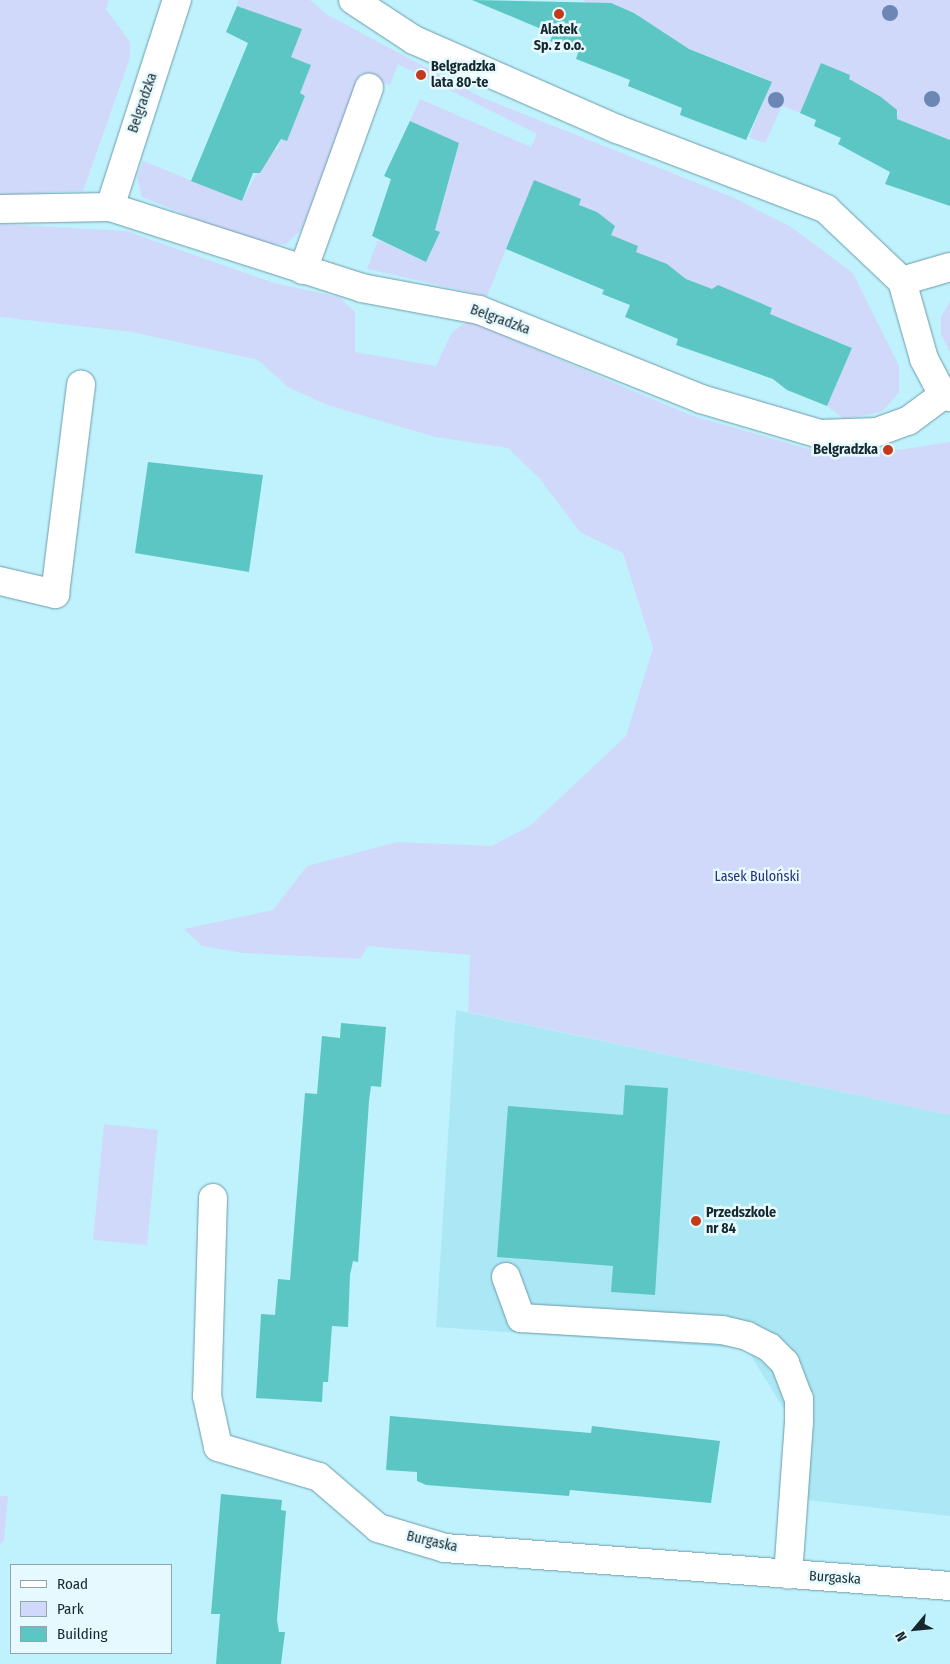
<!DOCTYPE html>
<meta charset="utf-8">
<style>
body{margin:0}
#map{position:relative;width:950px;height:1664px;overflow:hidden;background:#c0f2fe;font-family:"Fira Sans Condensed",sans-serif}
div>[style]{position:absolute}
.built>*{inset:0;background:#abe7f5}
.green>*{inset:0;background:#d0d9f9}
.building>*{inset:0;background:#5cc6c4}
.roads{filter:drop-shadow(0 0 1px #6c9ca7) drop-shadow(0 0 1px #6c9ca7)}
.minor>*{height:28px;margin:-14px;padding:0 14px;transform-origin:14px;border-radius:14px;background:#fff}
.trees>*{width:16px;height:16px;margin:-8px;border-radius:50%;background:#6c87b5}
.dots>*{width:14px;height:14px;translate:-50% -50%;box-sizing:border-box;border:2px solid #e6f9fe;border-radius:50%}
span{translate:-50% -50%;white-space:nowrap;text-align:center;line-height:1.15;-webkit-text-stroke:5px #e6f9fe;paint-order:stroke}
.poi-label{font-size:14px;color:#15282d;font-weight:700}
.left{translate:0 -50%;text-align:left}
.right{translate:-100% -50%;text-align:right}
.street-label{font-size:14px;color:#15282d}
.park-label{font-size:14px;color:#282f7a}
.legend{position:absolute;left:10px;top:1564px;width:162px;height:90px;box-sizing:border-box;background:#e6f9fe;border:1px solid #92a5aa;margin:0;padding:6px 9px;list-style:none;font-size:15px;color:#15282d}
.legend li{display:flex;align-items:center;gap:10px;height:25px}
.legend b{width:25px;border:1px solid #92a5aa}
.north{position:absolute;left:890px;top:1604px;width:50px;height:50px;-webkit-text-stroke:4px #e6f9fe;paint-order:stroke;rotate:242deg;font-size:14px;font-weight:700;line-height:20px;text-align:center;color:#15282d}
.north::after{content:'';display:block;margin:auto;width:18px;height:22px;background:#15282d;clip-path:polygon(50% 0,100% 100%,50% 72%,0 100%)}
</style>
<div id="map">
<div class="built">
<i style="clip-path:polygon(456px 1010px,950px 1115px,950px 1516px,780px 1497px,787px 1414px,747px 1349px,436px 1327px)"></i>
</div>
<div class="green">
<i style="clip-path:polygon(0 0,109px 0,106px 9px,130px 42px,130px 58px,83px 191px,0 195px)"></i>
<i style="clip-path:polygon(238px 0,310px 0,328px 15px,481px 97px,732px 197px,791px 227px,853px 273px,899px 366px,899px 392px,882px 412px,844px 419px,827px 406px,852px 348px,839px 342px,837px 347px,823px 341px,825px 336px,783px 320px,768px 318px,772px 307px,711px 290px,634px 256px,638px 246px,609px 239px,614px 227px,579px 205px,581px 199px,533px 183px,487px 296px,367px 269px,378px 240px,426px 262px,432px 249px,428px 246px,439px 232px,434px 229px,438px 218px,434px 216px,440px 203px,446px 202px,440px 200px,447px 173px,452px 173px,447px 170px,459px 143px,410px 121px,420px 99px,531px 147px,537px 134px,398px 64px,390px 85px,361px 73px,302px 229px,286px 244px,258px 244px,142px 197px,137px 177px,143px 161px,242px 201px,270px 148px,277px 150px,281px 139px,287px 141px,305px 96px,300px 93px,304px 82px,300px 80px,306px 66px,311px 65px,289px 56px,299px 28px,237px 6px)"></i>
<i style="clip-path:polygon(583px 0,950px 0,950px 141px,911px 124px,909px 128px,895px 122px,899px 112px,845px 88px,849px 77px,821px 63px,800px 113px,782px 106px,765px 143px,749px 137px,769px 88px,760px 84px,762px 77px,677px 44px,661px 43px,665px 32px,637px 26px,639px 15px,628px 10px,626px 14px,612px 8px,612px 3px,596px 8px)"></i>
<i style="clip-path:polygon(0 224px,126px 231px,274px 283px,339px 297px,355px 312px,355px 352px,436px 366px,452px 332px,469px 321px,690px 415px,822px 453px,905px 449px,950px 442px,950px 1115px,468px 1012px,470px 955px,368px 946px,360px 959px,243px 953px,202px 946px,184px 929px,273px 910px,307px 866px,397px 842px,492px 846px,530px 826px,626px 736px,653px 648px,623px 553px,580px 532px,539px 478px,508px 448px,435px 437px,327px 405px,288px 387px,258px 360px,132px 332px,0 317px)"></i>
<i style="clip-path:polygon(950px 301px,950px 352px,941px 335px,941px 317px)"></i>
<i style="clip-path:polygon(104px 1124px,158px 1130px,147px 1245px,93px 1240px)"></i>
<i style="clip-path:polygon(0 1496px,8px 1496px,4px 1541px,0 1544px)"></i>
</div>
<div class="building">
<i style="clip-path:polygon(472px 0,611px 3px,634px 13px,689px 49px,772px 82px,746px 140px,680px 115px,682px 108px,628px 86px,630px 80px,576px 59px,578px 53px,550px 41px,553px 34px)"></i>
<i style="clip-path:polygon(237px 6px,302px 29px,291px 57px,311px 65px,300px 93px,305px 96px,287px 141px,281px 139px,260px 173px,253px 173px,242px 201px,191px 181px,248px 43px,226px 32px)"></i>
<i style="clip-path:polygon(821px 63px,850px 75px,849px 79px,881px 97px,897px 110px,897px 119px,950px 140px,950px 206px,885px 184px,890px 172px,838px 144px,841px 138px,814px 126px,816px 120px,800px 113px)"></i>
<i style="clip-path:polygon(410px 121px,459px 143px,435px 230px,440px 232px,426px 262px,372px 236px,391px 179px,384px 176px)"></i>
<i style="clip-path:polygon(534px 180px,581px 199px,579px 205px,597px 212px,615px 226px,611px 235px,638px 246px,636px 252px,667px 264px,686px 279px,712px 289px,718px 285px,772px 308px,770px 314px,852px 348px,827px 406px,787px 390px,773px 379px,676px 345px,678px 339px,625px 317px,630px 305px,602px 294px,604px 290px,506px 249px)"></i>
<i style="clip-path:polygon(148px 462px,263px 475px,249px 572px,135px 553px)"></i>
<i style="clip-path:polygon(341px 1023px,386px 1027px,381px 1087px,371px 1086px,369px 1101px,358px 1262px,353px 1261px,350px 1275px,348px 1327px,332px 1326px,328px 1382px,323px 1382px,322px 1402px,256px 1398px,261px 1314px,275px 1315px,278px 1279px,290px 1280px,305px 1093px,317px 1094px,322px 1036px,340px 1038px)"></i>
<i style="clip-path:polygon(625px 1085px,668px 1088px,655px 1295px,611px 1292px,613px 1266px,497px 1257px,508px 1106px,623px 1115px)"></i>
<i style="clip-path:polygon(390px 1416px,591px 1433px,592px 1426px,720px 1441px,711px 1503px,570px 1490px,569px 1496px,426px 1485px,417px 1481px,417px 1472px,386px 1470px)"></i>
<i style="clip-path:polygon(221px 1494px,282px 1500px,281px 1510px,286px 1511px,277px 1620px,279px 1632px,285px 1632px,281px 1664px,216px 1664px,220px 1614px,211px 1614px)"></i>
</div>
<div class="roads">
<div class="minor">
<i style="left:353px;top:0;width:73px;rotate:33.3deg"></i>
<i style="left:414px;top:40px;width:222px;rotate:23.7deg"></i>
<i style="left:617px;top:129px;width:224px;rotate:20.9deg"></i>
<i style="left:826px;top:209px;width:105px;rotate:43.5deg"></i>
<i style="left:902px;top:281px;width:81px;rotate:74.2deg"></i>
<i style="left:924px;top:359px;width:41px;rotate:62.2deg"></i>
<i style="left:943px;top:395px;width:7px;rotate:16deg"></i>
<i style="left:110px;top:207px;width:218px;rotate:-72.1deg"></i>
<i style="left:0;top:209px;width:110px;rotate:-1deg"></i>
<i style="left:110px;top:207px;width:265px;rotate:17.8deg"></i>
<i style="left:362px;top:288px;width:119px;rotate:10.6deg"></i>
<i style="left:479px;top:310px;width:239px;rotate:21.8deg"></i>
<i style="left:701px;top:399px;width:124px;rotate:16.4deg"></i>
<i style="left:820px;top:434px;width:57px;rotate:-2deg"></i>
<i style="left:877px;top:432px;width:33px;rotate:-20deg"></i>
<i style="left:908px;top:421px;width:44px;rotate:-36.6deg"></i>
<i style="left:303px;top:270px;width:194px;rotate:-70.1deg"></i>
<i style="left:902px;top:281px;width:50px;rotate:-16.3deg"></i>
<i style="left:0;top:581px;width:57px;rotate:13.3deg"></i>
<i style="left:55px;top:594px;width:211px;rotate:-82.9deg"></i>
<i style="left:213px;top:1198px;width:198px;rotate:91.7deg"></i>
<i style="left:207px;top:1396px;width:52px;rotate:77.8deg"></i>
<i style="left:218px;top:1447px;width:105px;rotate:16.5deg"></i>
<i style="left:319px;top:1477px;width:78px;rotate:40.8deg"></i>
<i style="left:378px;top:1528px;width:70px;rotate:16.6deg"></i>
<i style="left:445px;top:1548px;width:506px;rotate:4.3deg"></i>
<i style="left:506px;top:1277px;width:44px;rotate:69.9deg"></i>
<i style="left:521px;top:1318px;width:201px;rotate:3.4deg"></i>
<i style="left:722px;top:1330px;width:26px;rotate:13deg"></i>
<i style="left:747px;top:1336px;width:25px;rotate:27deg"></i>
<i style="left:769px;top:1347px;width:23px;rotate:45deg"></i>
<i style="left:785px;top:1363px;width:39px;rotate:69deg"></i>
<i style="left:799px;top:1399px;width:23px;rotate:90deg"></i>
<i style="left:799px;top:1422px;width:153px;rotate:94.1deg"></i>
</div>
</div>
<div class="trees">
<i style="left:890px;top:13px"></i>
<i style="left:932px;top:99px"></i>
<i style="left:776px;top:100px"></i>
</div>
<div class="dots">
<i style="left:559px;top:14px;background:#c3391a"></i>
<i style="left:421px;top:75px;background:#c3391a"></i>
<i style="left:888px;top:450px;background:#c3391a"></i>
<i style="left:696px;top:1221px;background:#c3391a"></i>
</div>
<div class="poi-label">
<span style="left:559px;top:38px">Alatek<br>Sp. z o.o.</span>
<span class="left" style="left:431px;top:75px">Belgradzka<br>lata 80-te</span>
<span class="right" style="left:878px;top:450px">Belgradzka</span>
<span class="left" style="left:706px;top:1221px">Przedszkole<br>nr 84</span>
</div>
<div class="street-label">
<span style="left:143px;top:103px;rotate:-71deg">Belgradzka</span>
<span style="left:500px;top:320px;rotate:20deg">Belgradzka</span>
<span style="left:432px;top:1542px;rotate:13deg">Burgaska</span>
<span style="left:835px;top:1578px;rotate:4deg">Burgaska</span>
</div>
<div class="park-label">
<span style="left:757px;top:877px">Lasek Buloński</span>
</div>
<ul class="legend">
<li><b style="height:6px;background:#fff"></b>Road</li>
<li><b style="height:14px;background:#d0d9f9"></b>Park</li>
<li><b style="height:14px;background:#5cc6c4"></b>Building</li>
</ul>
<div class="north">N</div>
</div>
